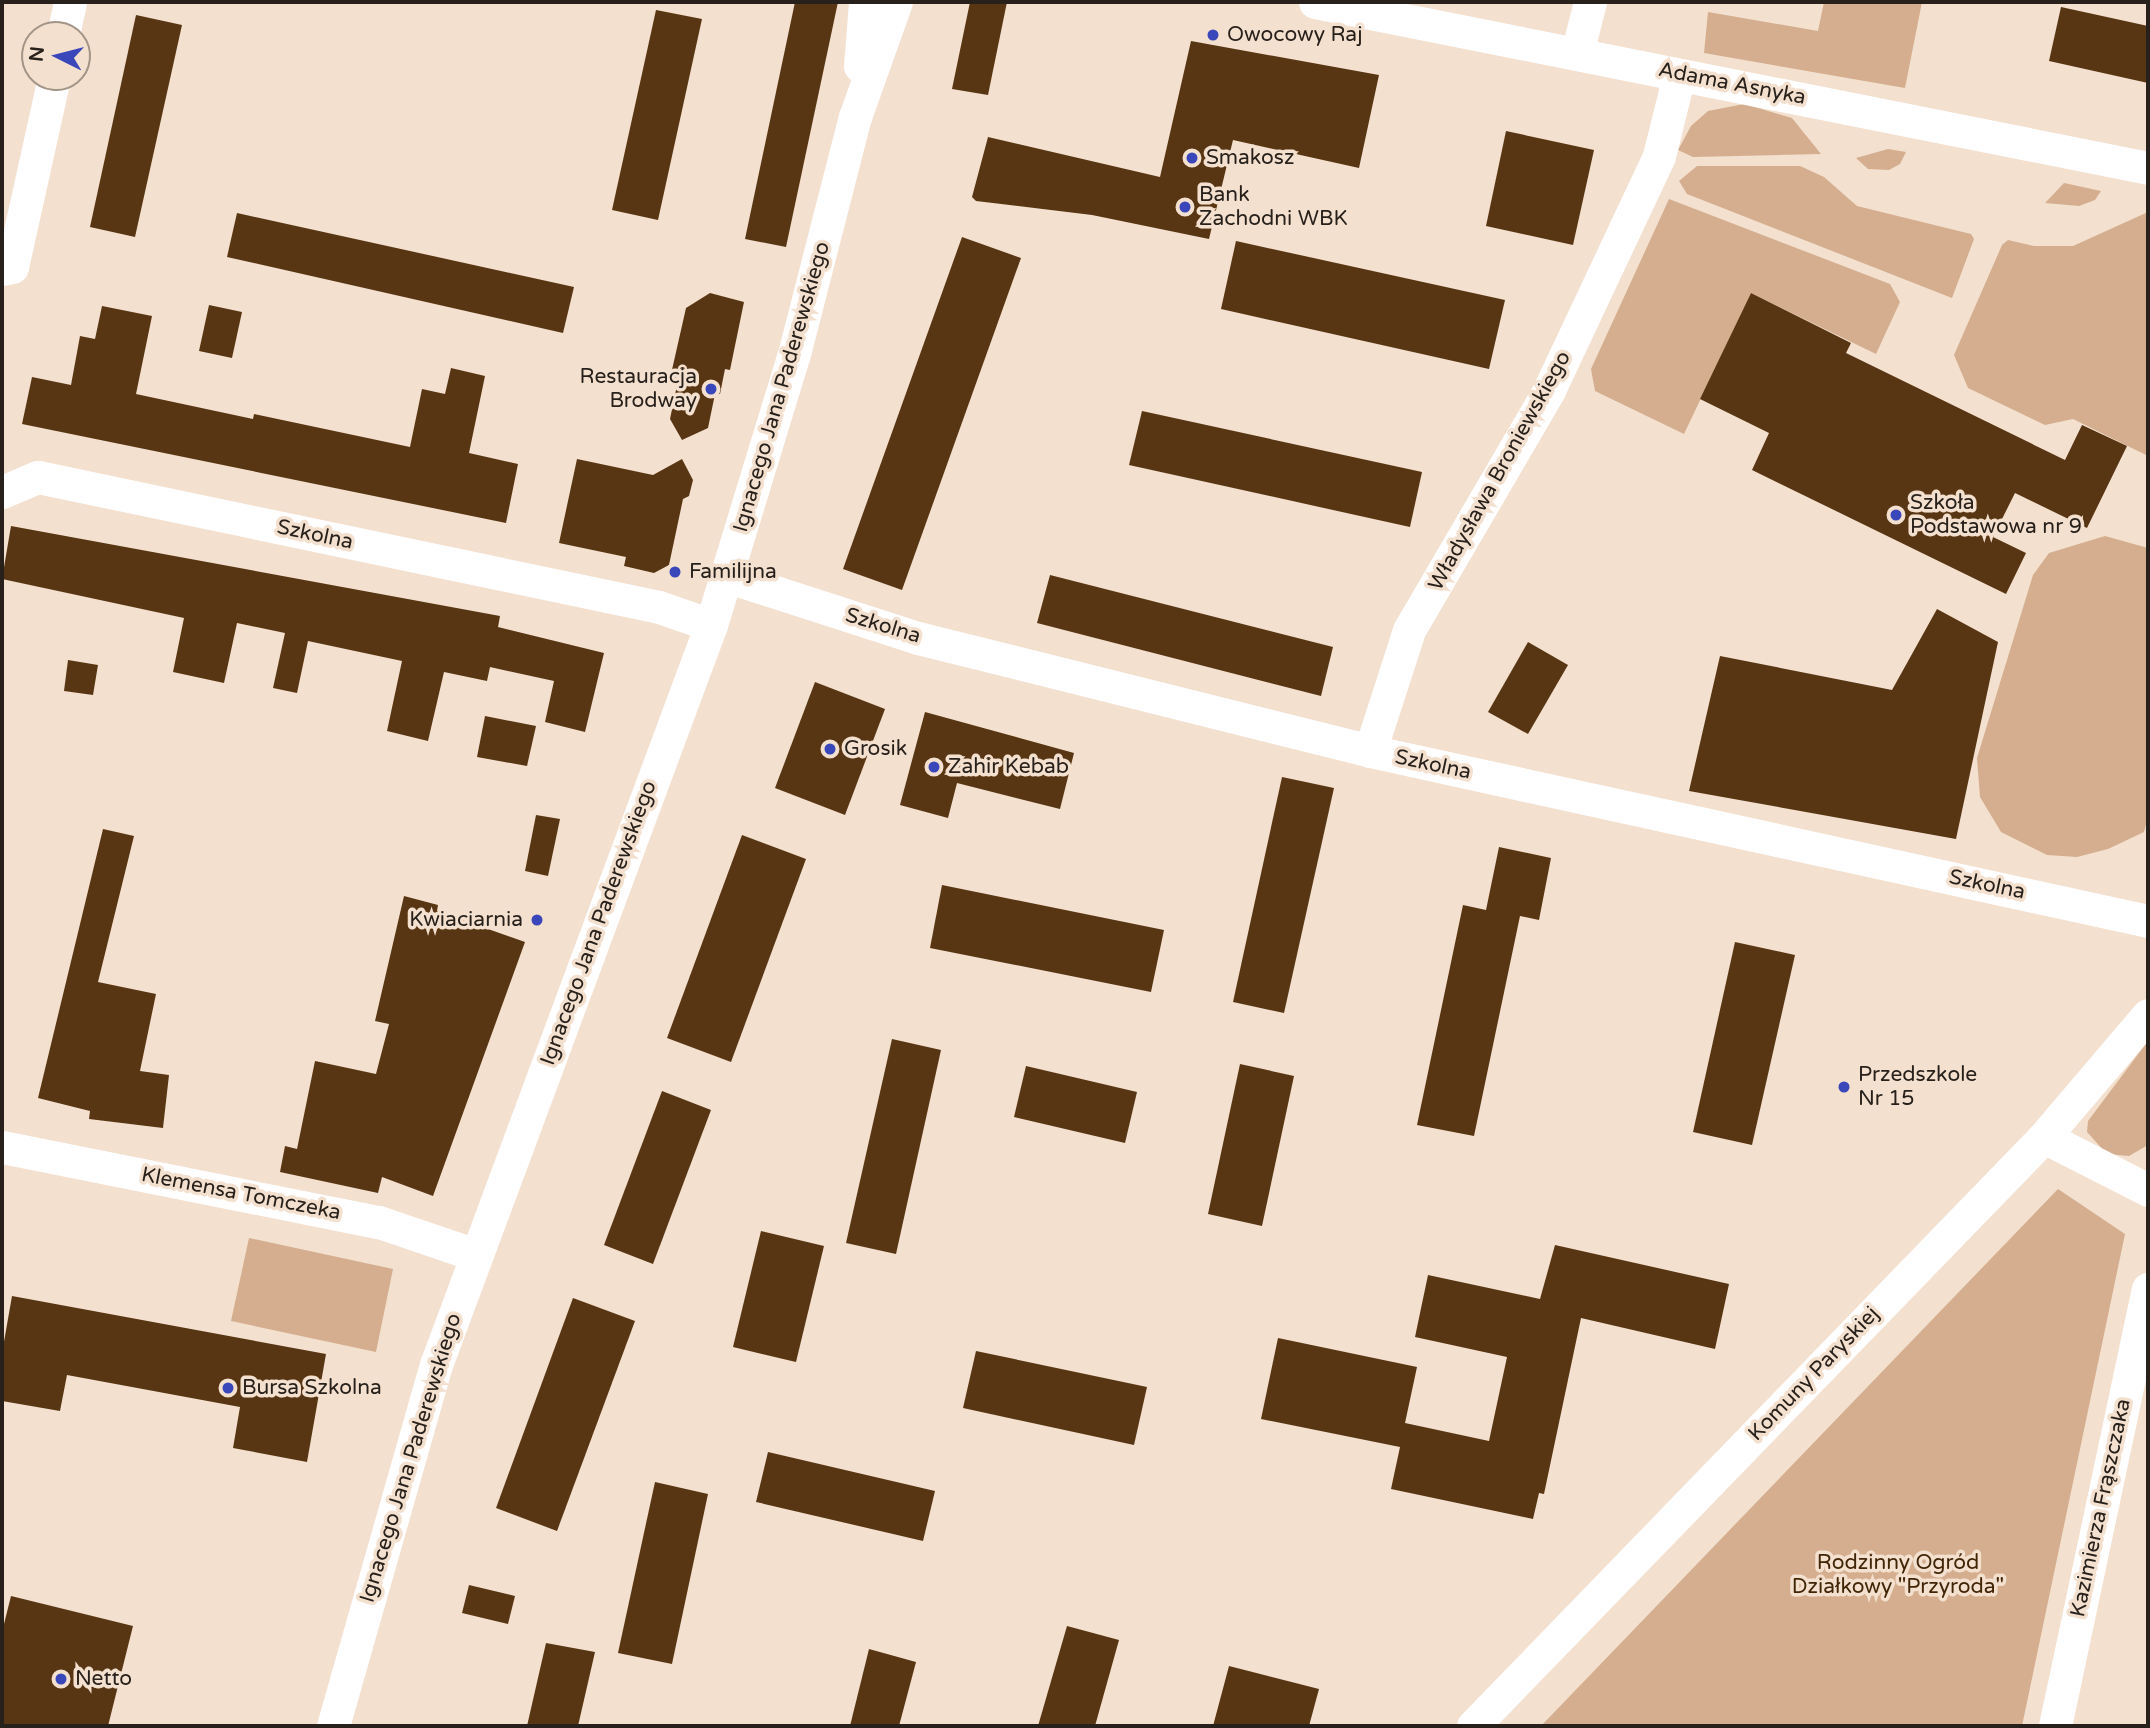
<!DOCTYPE html>
<meta charset="utf-8">
<style>
body{margin:0}
#map{position:relative;width:2150px;height:1728px;overflow:hidden;background:#f3e0cf;font-family:"Varela Round",sans-serif}
div>[style]{position:absolute}
.green>*{inset:0;background:#d4ae8e}
.building>*{inset:0;background:#593613}
.minor>*{height:33px;margin:-16.5px;padding:0 16.5px;transform-origin:16.5px;border-radius:16.5px;background:#fff}
.dots>*{width:19px;height:19px;translate:-50% -50%;box-sizing:border-box;border:4px solid #f3e0cf;border-radius:50%}
span{translate:-50% -50%;white-space:nowrap;text-align:center;line-height:1.15;-webkit-text-stroke:7px #f3e0cf;paint-order:stroke}
.poi-label{font-size:21px;color:#28211b}
.left{translate:0 -50%;text-align:left}
.right{translate:-100% -50%;text-align:right}
.street-label{font-size:21px;color:#28211b}
.park-label{font-size:21px;color:#412507}
.frame{position:absolute;inset:0;border:4px solid #28211b;pointer-events:none}
.north{position:absolute;left:21px;top:21px;width:70px;height:70px;box-sizing:border-box;background:#f3e0cf;border:2px solid #a29487;border-radius:50%;rotate:276deg;font-size:19px;font-weight:700;line-height:28px;text-align:center;color:#28211b}
.north::after{content:'';display:block;margin:auto;width:24px;height:32px;background:#3a47ba;clip-path:polygon(50% 0,100% 100%,50% 72%,0 100%)}
</style>
<div id="map">
<div class="green">
<i style="clip-path:polygon(1824px 2px,1922px 2px,1905px 88px,1704px 53px,1708px 12px,1818px 31px)"></i>
<i style="clip-path:polygon(1744px 104px,1792px 118px,1821px 154px,1693px 157px,1678px 150px,1691px 126px,1708px 111px)"></i>
<i style="clip-path:polygon(1888px 149px,1906px 152px,1900px 164px,1889px 170px,1868px 169px,1856px 158px)"></i>
<i style="clip-path:polygon(1697px 166px,1800px 166px,1824px 177px,1857px 206px,1971px 234px,1974px 239px,1952px 298px,1687px 194px,1679px 181px)"></i>
<i style="clip-path:polygon(2064px 183px,2101px 191px,2095px 200px,2079px 206px,2045px 203px)"></i>
<i style="clip-path:polygon(1669px 199px,1890px 284px,1900px 302px,1876px 354px,1751px 293px,1684px 434px,1595px 391px,1591px 369px)"></i>
<i style="clip-path:polygon(2148px 212px,2148px 456px,2073px 419px,2045px 425px,1968px 388px,1954px 355px,2002px 245px,2008px 240px,2034px 246px,2073px 246px)"></i>
<i style="clip-path:polygon(2105px 536px,2148px 548px,2148px 817px,2144px 832px,2108px 849px,2077px 857px,2047px 855px,2001px 832px,1980px 797px,1977px 758px,2033px 575px,2049px 553px)"></i>
<i style="clip-path:polygon(2148px 1041px,2148px 1145px,2129px 1156px,2107px 1154px,2087px 1132px,2088px 1121px)"></i>
<i style="clip-path:polygon(2058px 1189px,2125px 1234px,2022px 1726px,1541px 1726px)"></i>
<i style="clip-path:polygon(249px 1238px,393px 1269px,376px 1352px,231px 1321px)"></i>
</div>
<div class="building">
<i style="clip-path:polygon(795px 2px,838px 2px,786px 247px,745px 239px)"></i>
<i style="clip-path:polygon(970px 2px,1007px 2px,988px 95px,952px 89px)"></i>
<i style="clip-path:polygon(2061px 7px,2148px 26px,2148px 83px,2049px 61px)"></i>
<i style="clip-path:polygon(656px 10px,702px 19px,658px 220px,612px 210px)"></i>
<i style="clip-path:polygon(136px 15px,182px 25px,135px 237px,90px 227px)"></i>
<i style="clip-path:polygon(1191px 41px,1379px 75px,1359px 168px,1233px 140px,1209px 239px,1092px 215px,976px 201px,972px 197px,988px 137px,1160px 177px)"></i>
<i style="clip-path:polygon(1506px 131px,1594px 150px,1573px 245px,1486px 226px)"></i>
<i style="clip-path:polygon(237px 213px,574px 287px,563px 333px,227px 257px)"></i>
<i style="clip-path:polygon(962px 237px,1021px 258px,902px 590px,843px 569px)"></i>
<i style="clip-path:polygon(1236px 241px,1505px 300px,1489px 369px,1221px 309px)"></i>
<i style="clip-path:polygon(710px 293px,744px 302px,730px 370px,725px 369px,720px 394px,715px 394px,708px 428px,682px 440px,670px 419px,677px 385px,669px 383px,686px 308px)"></i>
<i style="clip-path:polygon(1751px 293px,1851px 343px,1846px 353px,2065px 460px,2082px 425px,2127px 446px,2087px 528px,2015px 493px,1993px 537px,2026px 553px,2006px 594px,1752px 470px,1769px 433px,1700px 399px)"></i>
<i style="clip-path:polygon(209px 305px,242px 312px,232px 358px,199px 351px)"></i>
<i style="clip-path:polygon(102px 306px,152px 316px,136px 394px,253px 419px,254px 414px,410px 447px,422px 389px,445px 394px,451px 368px,485px 376px,469px 453px,518px 464px,506px 523px,22px 424px,32px 377px,71px 385px,80px 336px,95px 339px)"></i>
<i style="clip-path:polygon(1142px 411px,1422px 472px,1410px 527px,1129px 465px)"></i>
<i style="clip-path:polygon(577px 459px,653px 475px,682px 459px,693px 480px,689px 496px,683px 499px,669px 565px,654px 573px,624px 566px,626px 557px,559px 543px)"></i>
<i style="clip-path:polygon(11px 526px,500px 616px,498px 627px,604px 653px,585px 732px,545px 722px,554px 681px,490px 667px,487px 681px,444px 672px,428px 741px,387px 731px,402px 661px,308px 641px,297px 693px,273px 688px,285px 633px,237px 623px,224px 683px,173px 672px,184px 618px,2px 579px)"></i>
<i style="clip-path:polygon(1050px 575px,1333px 647px,1321px 696px,1037px 623px)"></i>
<i style="clip-path:polygon(1937px 609px,1998px 642px,1956px 839px,1689px 791px,1720px 656px,1892px 690px)"></i>
<i style="clip-path:polygon(1528px 642px,1568px 665px,1528px 734px,1488px 712px)"></i>
<i style="clip-path:polygon(68px 660px,98px 665px,93px 695px,64px 691px)"></i>
<i style="clip-path:polygon(815px 682px,885px 709px,845px 815px,775px 788px)"></i>
<i style="clip-path:polygon(925px 712px,1074px 753px,1060px 809px,957px 783px,948px 818px,900px 805px)"></i>
<i style="clip-path:polygon(485px 716px,536px 726px,527px 766px,477px 757px)"></i>
<i style="clip-path:polygon(1282px 777px,1334px 788px,1284px 1013px,1233px 1002px)"></i>
<i style="clip-path:polygon(536px 815px,560px 819px,548px 876px,525px 871px)"></i>
<i style="clip-path:polygon(103px 829px,134px 836px,98px 982px,156px 994px,140px 1071px,169px 1075px,163px 1128px,89px 1119px,90px 1111px,38px 1098px)"></i>
<i style="clip-path:polygon(742px 835px,806px 859px,731px 1062px,667px 1038px)"></i>
<i style="clip-path:polygon(1499px 847px,1551px 858px,1539px 920px,1520px 916px,1474px 1136px,1417px 1125px,1463px 905px,1486px 910px)"></i>
<i style="clip-path:polygon(942px 885px,1164px 930px,1151px 992px,930px 948px)"></i>
<i style="clip-path:polygon(404px 896px,438px 905px,437px 911px,525px 942px,433px 1196px,382px 1177px,378px 1193px,280px 1172px,285px 1146px,297px 1149px,315px 1061px,376px 1074px,389px 1024px,375px 1021px)"></i>
<i style="clip-path:polygon(1735px 942px,1795px 955px,1752px 1145px,1693px 1132px)"></i>
<i style="clip-path:polygon(892px 1039px,941px 1050px,896px 1254px,846px 1243px)"></i>
<i style="clip-path:polygon(1240px 1064px,1294px 1076px,1262px 1226px,1208px 1214px)"></i>
<i style="clip-path:polygon(1026px 1066px,1137px 1092px,1125px 1143px,1014px 1117px)"></i>
<i style="clip-path:polygon(662px 1091px,711px 1110px,653px 1264px,604px 1245px)"></i>
<i style="clip-path:polygon(761px 1231px,824px 1246px,796px 1362px,733px 1347px)"></i>
<i style="clip-path:polygon(1555px 1245px,1729px 1284px,1715px 1349px,1581px 1318px,1544px 1494px,1539px 1493px,1533px 1519px,1391px 1489px,1400px 1447px,1261px 1419px,1278px 1338px,1417px 1367px,1405px 1423px,1489px 1441px,1507px 1357px,1415px 1337px,1428px 1275px,1540px 1299px)"></i>
<i style="clip-path:polygon(12px 1296px,326px 1354px,307px 1462px,233px 1448px,240px 1407px,67px 1375px,60px 1411px,2px 1401px,2px 1353px)"></i>
<i style="clip-path:polygon(573px 1298px,635px 1321px,557px 1531px,496px 1508px)"></i>
<i style="clip-path:polygon(976px 1351px,1147px 1387px,1134px 1445px,963px 1408px)"></i>
<i style="clip-path:polygon(768px 1452px,935px 1491px,923px 1541px,756px 1502px)"></i>
<i style="clip-path:polygon(655px 1482px,708px 1494px,672px 1664px,618px 1653px)"></i>
<i style="clip-path:polygon(469px 1585px,515px 1596px,508px 1624px,462px 1613px)"></i>
<i style="clip-path:polygon(11px 1596px,133px 1626px,108px 1726px,2px 1726px,2px 1632px)"></i>
<i style="clip-path:polygon(1067px 1626px,1119px 1640px,1095px 1726px,1038px 1726px)"></i>
<i style="clip-path:polygon(546px 1643px,595px 1652px,578px 1726px,527px 1726px)"></i>
<i style="clip-path:polygon(869px 1649px,916px 1662px,899px 1726px,850px 1726px)"></i>
<i style="clip-path:polygon(1229px 1666px,1319px 1689px,1309px 1726px,1213px 1726px)"></i>
</div>
<div class="minor">
<i style="left:1315px;top:2px;width:849px;rotate:11.27deg"></i>
<i style="left:63px;top:35px;width:34px;rotate:-78deg"></i>
<i style="left:1577px;top:53px;width:53px;rotate:-75.7deg"></i>
<i style="left:860px;top:66px;width:64px;rotate:-85.5deg"></i>
<i style="left:2px;top:269px;width:10px;rotate:-11deg"></i>
<i style="left:12px;top:267px;width:195px;rotate:-77.5deg"></i>
<i style="left:2px;top:492px;width:39px;rotate:-23deg"></i>
<i style="left:38px;top:477px;width:634px;rotate:11.82deg"></i>
<i style="left:659px;top:607px;width:55px;rotate:19.1deg"></i>
<i style="left:726px;top:576px;width:202px;rotate:17.9deg"></i>
<i style="left:918px;top:638px;width:466px;rotate:14deg"></i>
<i style="left:1370px;top:751px;width:796px;rotate:12.33deg"></i>
<i style="left:1370px;top:751px;width:127px;rotate:-72.1deg"></i>
<i style="left:1409px;top:630px;width:278px;rotate:-59.7deg"></i>
<i style="left:1549px;top:390px;width:259px;rotate:-64.8deg"></i>
<i style="left:1659px;top:156px;width:83px;rotate:-76.1deg"></i>
<i style="left:2044px;top:1137px;width:117px;rotate:27deg"></i>
<i style="left:2px;top:1147px;width:384px;rotate:11.3deg"></i>
<i style="left:379px;top:1222px;width:102px;rotate:18.8deg"></i>
<i style="left:333px;top:1726px;width:379px;rotate:-74.1deg"></i>
<i style="left:437px;top:1362px;width:786px;rotate:-69.61deg"></i>
<i style="left:711px;top:625px;width:283px;rotate:-73deg"></i>
<i style="left:794px;top:354px;width:245px;rotate:-75.6deg"></i>
<i style="left:855px;top:117px;width:122px;rotate:-70.4deg"></i>
<i style="left:1473px;top:1726px;width:820px;rotate:-45.89deg"></i>
<i style="left:2044px;top:1137px;width:160px;rotate:-49.6deg"></i>
<i style="left:2055px;top:1726px;width:447px;rotate:-78deg"></i>
</div>
<div class="dots">
<i style="left:1213px;top:35px;background:#3a47ba"></i>
<i style="left:1192px;top:158px;background:#3a47ba"></i>
<i style="left:1185px;top:207px;background:#3a47ba"></i>
<i style="left:711px;top:389px;background:#3a47ba"></i>
<i style="left:1896px;top:515px;background:#3a47ba"></i>
<i style="left:675px;top:572px;background:#3a47ba"></i>
<i style="left:830px;top:749px;background:#3a47ba"></i>
<i style="left:934px;top:767px;background:#3a47ba"></i>
<i style="left:537px;top:920px;background:#3a47ba"></i>
<i style="left:1844px;top:1087px;background:#3a47ba"></i>
<i style="left:228px;top:1388px;background:#3a47ba"></i>
<i style="left:61px;top:1679px;background:#3a47ba"></i>
</div>
<div class="poi-label">
<span class="left" style="left:1227px;top:35px">Owocowy Raj</span>
<span class="left" style="left:1206px;top:158px">Smakosz</span>
<span class="left" style="left:1199px;top:207px">Bank<br>Zachodni WBK</span>
<span class="right" style="left:697px;top:389px">Restauracja<br>Brodway</span>
<span class="left" style="left:1910px;top:515px">Szkoła<br>Podstawowa nr 9</span>
<span class="left" style="left:689px;top:572px">Familijna</span>
<span class="left" style="left:844px;top:749px">Grosik</span>
<span class="left" style="left:948px;top:767px">Zahir Kebab</span>
<span class="right" style="left:523px;top:920px">Kwiaciarnia</span>
<span class="left" style="left:1858px;top:1087px">Przedszkole<br>Nr 15</span>
<span class="left" style="left:242px;top:1388px">Bursa Szkolna</span>
<span class="left" style="left:75px;top:1679px">Netto</span>
</div>
<div class="street-label">
<span style="left:1732px;top:84px;rotate:11deg">Adama Asnyka</span>
<span style="left:782px;top:387px;rotate:-74deg">Ignacego Jana Paderewskiego</span>
<span style="left:1500px;top:471px;rotate:-61deg">Władysława Broniewskiego</span>
<span style="left:315px;top:535px;rotate:12deg">Szkolna</span>
<span style="left:883px;top:626px;rotate:17deg">Szkolna</span>
<span style="left:1433px;top:765px;rotate:12deg">Szkolna</span>
<span style="left:1987px;top:885px;rotate:12deg">Szkolna</span>
<span style="left:599px;top:923px;rotate:-70deg">Ignacego Jana Paderewskiego</span>
<span style="left:241px;top:1194px;rotate:11deg">Klemensa Tomczeka</span>
<span style="left:1814px;top:1374px;rotate:-46deg">Komuny Paryskiej</span>
<span style="left:411px;top:1458px;rotate:-73deg">Ignacego Jana Paderewskiego</span>
<span style="left:2101px;top:1508px;rotate:-78deg">Kazimierza Frąszczaka</span>
</div>
<div class="park-label">
<span style="left:1898px;top:1575px">Rodzinny Ogród<br>Działkowy "Przyroda"</span>
</div>
<div class="frame"></div>
<div class="north">N</div>
</div>
